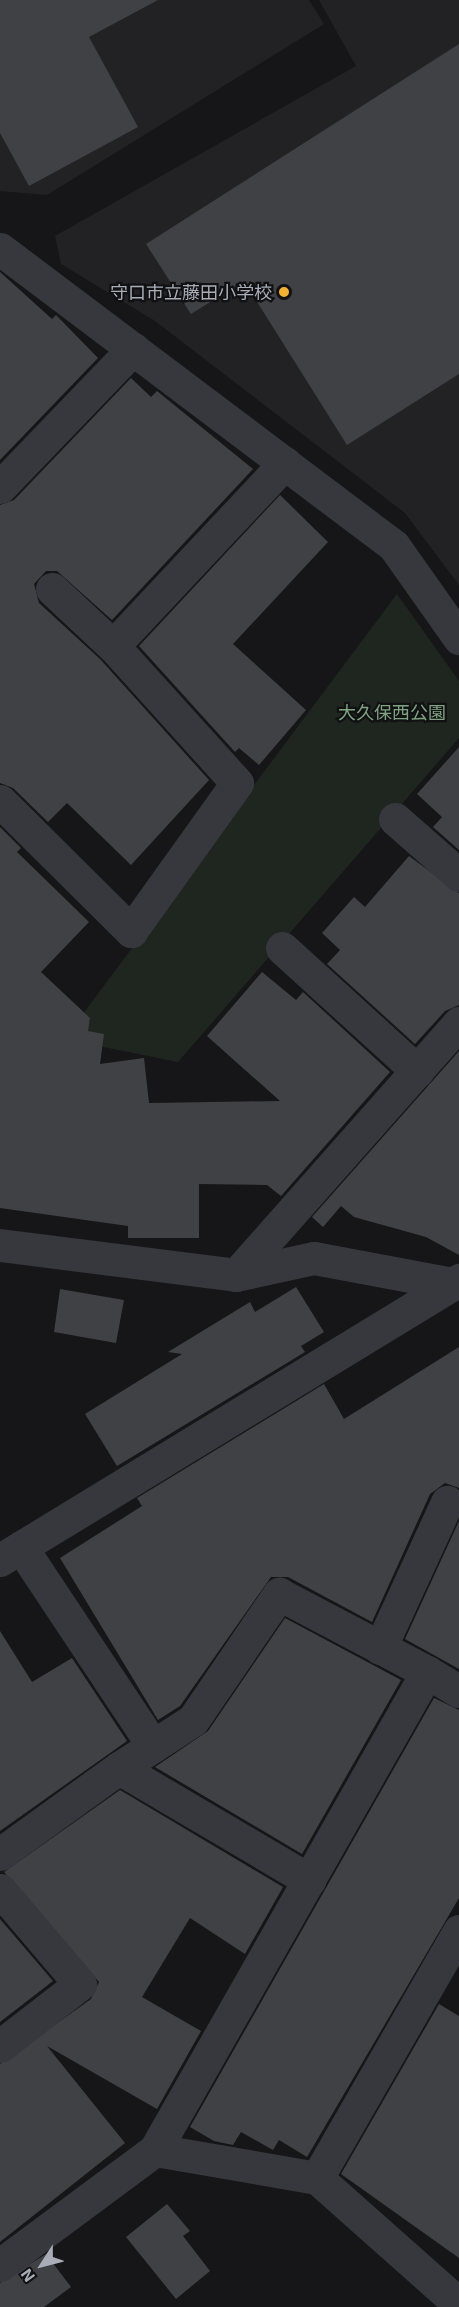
<!DOCTYPE html>
<meta charset="utf-8">
<style>
body{margin:0}
#map{position:relative;width:459px;height:2307px;overflow:hidden;background:#161618;font-family:"Exo 2","Noto Sans JP",sans-serif}
div>[style]{position:absolute}
.built>*{inset:0;background:#222225}
.green>*{inset:0;background:#1e261f}
.building>*{inset:0;background:#404145}
.minor>*{height:33px;margin:-16.5px;padding:0 16.5px;transform-origin:16.5px;border-radius:16.5px;background:#37383d}
.dots>*{width:16px;height:16px;translate:-50% -50%;box-sizing:border-box;border:3px solid #111113;border-radius:50%}
span{translate:-50% -50%;white-space:nowrap;text-align:center;line-height:1.15;-webkit-text-stroke:4.5px #111113;paint-order:stroke}
.poi-label{font-size:18px;color:#a8adb8}
.right{translate:-100% -50%;text-align:right}
.park-label{font-size:18px;color:#7fa381}
.north{position:absolute;left:12px;top:2235px;width:60px;height:60px;-webkit-text-stroke:4px #111113;paint-order:stroke;rotate:234deg;font-size:16px;font-weight:700;line-height:24px;text-align:center;color:#a8adb8}
.north::after{content:'';display:block;margin:auto;width:21px;height:27px;background:#a8adb8;clip-path:polygon(50% 0,100% 100%,50% 72%,0 100%)}
</style>
<div id="map">
<div class="built">
<i style="clip-path:polygon(0 0,309px 0,324px 24px,47px 195px,0 191px)"></i>
<i style="clip-path:polygon(319px 0,459px 0,459px 585px,405px 513px,155px 321px,61px 264px,55px 236px,356px 66px)"></i>
</div>
<div class="green">
<i style="clip-path:polygon(397px 594px,459px 681px,459px 738px,178px 1062px,64px 1039px)"></i>
</div>
<div class="building">
<i style="clip-path:polygon(0 0,158px 0,89px 37px,138px 127px,29px 186px,0 133px)"></i>
<i style="clip-path:polygon(459px 44px,459px 374px,347px 445px,244px 281px,191px 314px,146px 244px)"></i>
<i style="clip-path:polygon(0 272px,52px 319px,56px 315px,98px 358px,0 460px)"></i>
<i style="clip-path:polygon(131px 378px,151px 397px,157px 391px,253px 469px,112px 620px,57px 571px,46px 571px,34px 584px,39px 603px,100px 659px,209px 780px,131px 865px,67px 803px,48px 822px,13px 788px,0 783px,0 505px,14px 500px)"></i>
<i style="clip-path:polygon(280px 495px,328px 542px,233px 644px,306px 710px,259px 765px,239px 748px,235px 752px,139px 646px)"></i>
<i style="clip-path:polygon(459px 747px,459px 850px,433px 827px,442px 817px,417px 794px)"></i>
<i style="clip-path:polygon(0 827px,21px 848px,17px 852px,89px 922px,41px 972px,90px 1018px,88px 1031px,104px 1034px,100px 1064px,144px 1058px,149px 1103px,280px 1101px,207px 1036px,262px 972px,296px 1000px,303px 992px,390px 1072px,281px 1196px,267px 1185px,199px 1184px,199px 1238px,128px 1238px,128px 1226px,0 1208px)"></i>
<i style="clip-path:polygon(409px 856px,459px 893px,459px 1005px,445px 1011px,415px 1044px,327px 964px,340px 950px,322px 933px,354px 897px,365px 907px)"></i>
<i style="clip-path:polygon(459px 1051px,459px 1255px,426px 1237px,354px 1217px,341px 1206px,323px 1227px,312px 1217px)"></i>
<i style="clip-path:polygon(296px 1287px,324px 1332px,301px 1346px,305px 1352px,117px 1466px,85px 1414px,182px 1354px,168px 1352px,250px 1302px,255px 1312px)"></i>
<i style="clip-path:polygon(60px 1289px,124px 1300px,116px 1343px,54px 1332px)"></i>
<i style="clip-path:polygon(459px 1347px,459px 1488px,445px 1483px,430px 1494px,372px 1622px,288px 1577px,271px 1577px,180px 1706px,158px 1720px,60px 1558px,142px 1506px,137px 1498px,324px 1384px,344px 1419px)"></i>
<i style="clip-path:polygon(459px 1521px,459px 1669px,405px 1639px)"></i>
<i style="clip-path:polygon(285px 1618px,401px 1680px,302px 1854px,155px 1767px,208px 1731px)"></i>
<i style="clip-path:polygon(0 1631px,32px 1682px,72px 1658px,127px 1741px,0 1831px)"></i>
<i style="clip-path:polygon(434px 1698px,459px 1710px,459px 1898px,307px 2157px,279px 2140px,273px 2150px,241px 2132px,233px 2145px,214px 2141px,190px 2127px)"></i>
<i style="clip-path:polygon(120px 1790px,283px 1887px,245px 1954px,190px 1918px,142px 1997px,201px 2031px,157px 2109px,47px 2046px,125px 2143px,0 2242px,0 2064px,91px 1999px,99px 1982px,4px 1872px)"></i>
<i style="clip-path:polygon(0 1919px,53px 1981px,0 2022px)"></i>
<i style="clip-path:polygon(439px 2004px,459px 2016px,459px 2258px,341px 2174px)"></i>
<i style="clip-path:polygon(167px 2204px,190px 2231px,183px 2236px,210px 2271px,176px 2299px,126px 2237px)"></i>
<i style="clip-path:polygon(46px 2254px,71px 2287px,44px 2307px,0 2307px,0 2283px)"></i>
</div>
<div class="minor">
<i style="left:0;top:249px;width:493px;rotate:37deg"></i>
<i style="left:394px;top:546px;width:113px;rotate:54.8deg"></i>
<i style="left:0;top:487px;width:192px;rotate:-46.1deg"></i>
<i style="left:52px;top:589px;width:83px;rotate:43.1deg"></i>
<i style="left:0;top:801px;width:185px;rotate:44.8deg"></i>
<i style="left:131px;top:931px;width:182px;rotate:-54.4deg"></i>
<i style="left:237px;top:783px;width:185px;rotate:-132.1deg"></i>
<i style="left:113px;top:646px;width:251px;rotate:-46.8deg"></i>
<i style="left:395px;top:819px;width:85px;rotate:41.2deg"></i>
<i style="left:282px;top:948px;width:183px;rotate:42.3deg"></i>
<i style="left:0;top:1245px;width:238px;rotate:7.2deg"></i>
<i style="left:236px;top:1275px;width:80px;rotate:-12.3deg"></i>
<i style="left:314px;top:1258px;width:141px;rotate:10.6deg"></i>
<i style="left:236px;top:1275px;width:337px;rotate:-48.5deg"></i>
<i style="left:21px;top:1547px;width:239px;rotate:56.4deg"></i>
<i style="left:0;top:1560px;width:538px;rotate:-31.38deg"></i>
<i style="left:380px;top:1648px;width:161px;rotate:-65.3deg"></i>
<i style="left:119px;top:1768px;width:88px;rotate:-33deg"></i>
<i style="left:193px;top:1720px;width:153px;rotate:-55.7deg"></i>
<i style="left:279px;top:1594px;width:167px;rotate:27.8deg"></i>
<i style="left:0;top:1854px;width:147px;rotate:-35.9deg"></i>
<i style="left:119px;top:1768px;width:221px;rotate:30.5deg"></i>
<i style="left:0;top:1890px;width:123px;rotate:49.6deg"></i>
<i style="left:80px;top:1984px;width:101px;rotate:142.2deg"></i>
<i style="left:155px;top:2150px;width:164px;rotate:9.8deg"></i>
<i style="left:317px;top:2178px;width:190px;rotate:41.6deg"></i>
<i style="left:317px;top:2178px;width:285px;rotate:-60.1deg"></i>
<i style="left:0;top:2265px;width:193px;rotate:-36.6deg"></i>
<i style="left:155px;top:2150px;width:550px;rotate:-60.36deg"></i>
<i style="left:427px;top:1672px;width:37px;rotate:31deg"></i>
</div>
<div class="dots">
<i style="left:284px;top:292px;background:#f2b134"></i>
</div>
<div class="poi-label">
<span class="right" style="left:272px;top:292px">守口市立藤田小学校</span>
</div>
<div class="park-label">
<span style="left:392px;top:712px">大久保西公園</span>
</div>
<div class="north">N</div>
</div>
